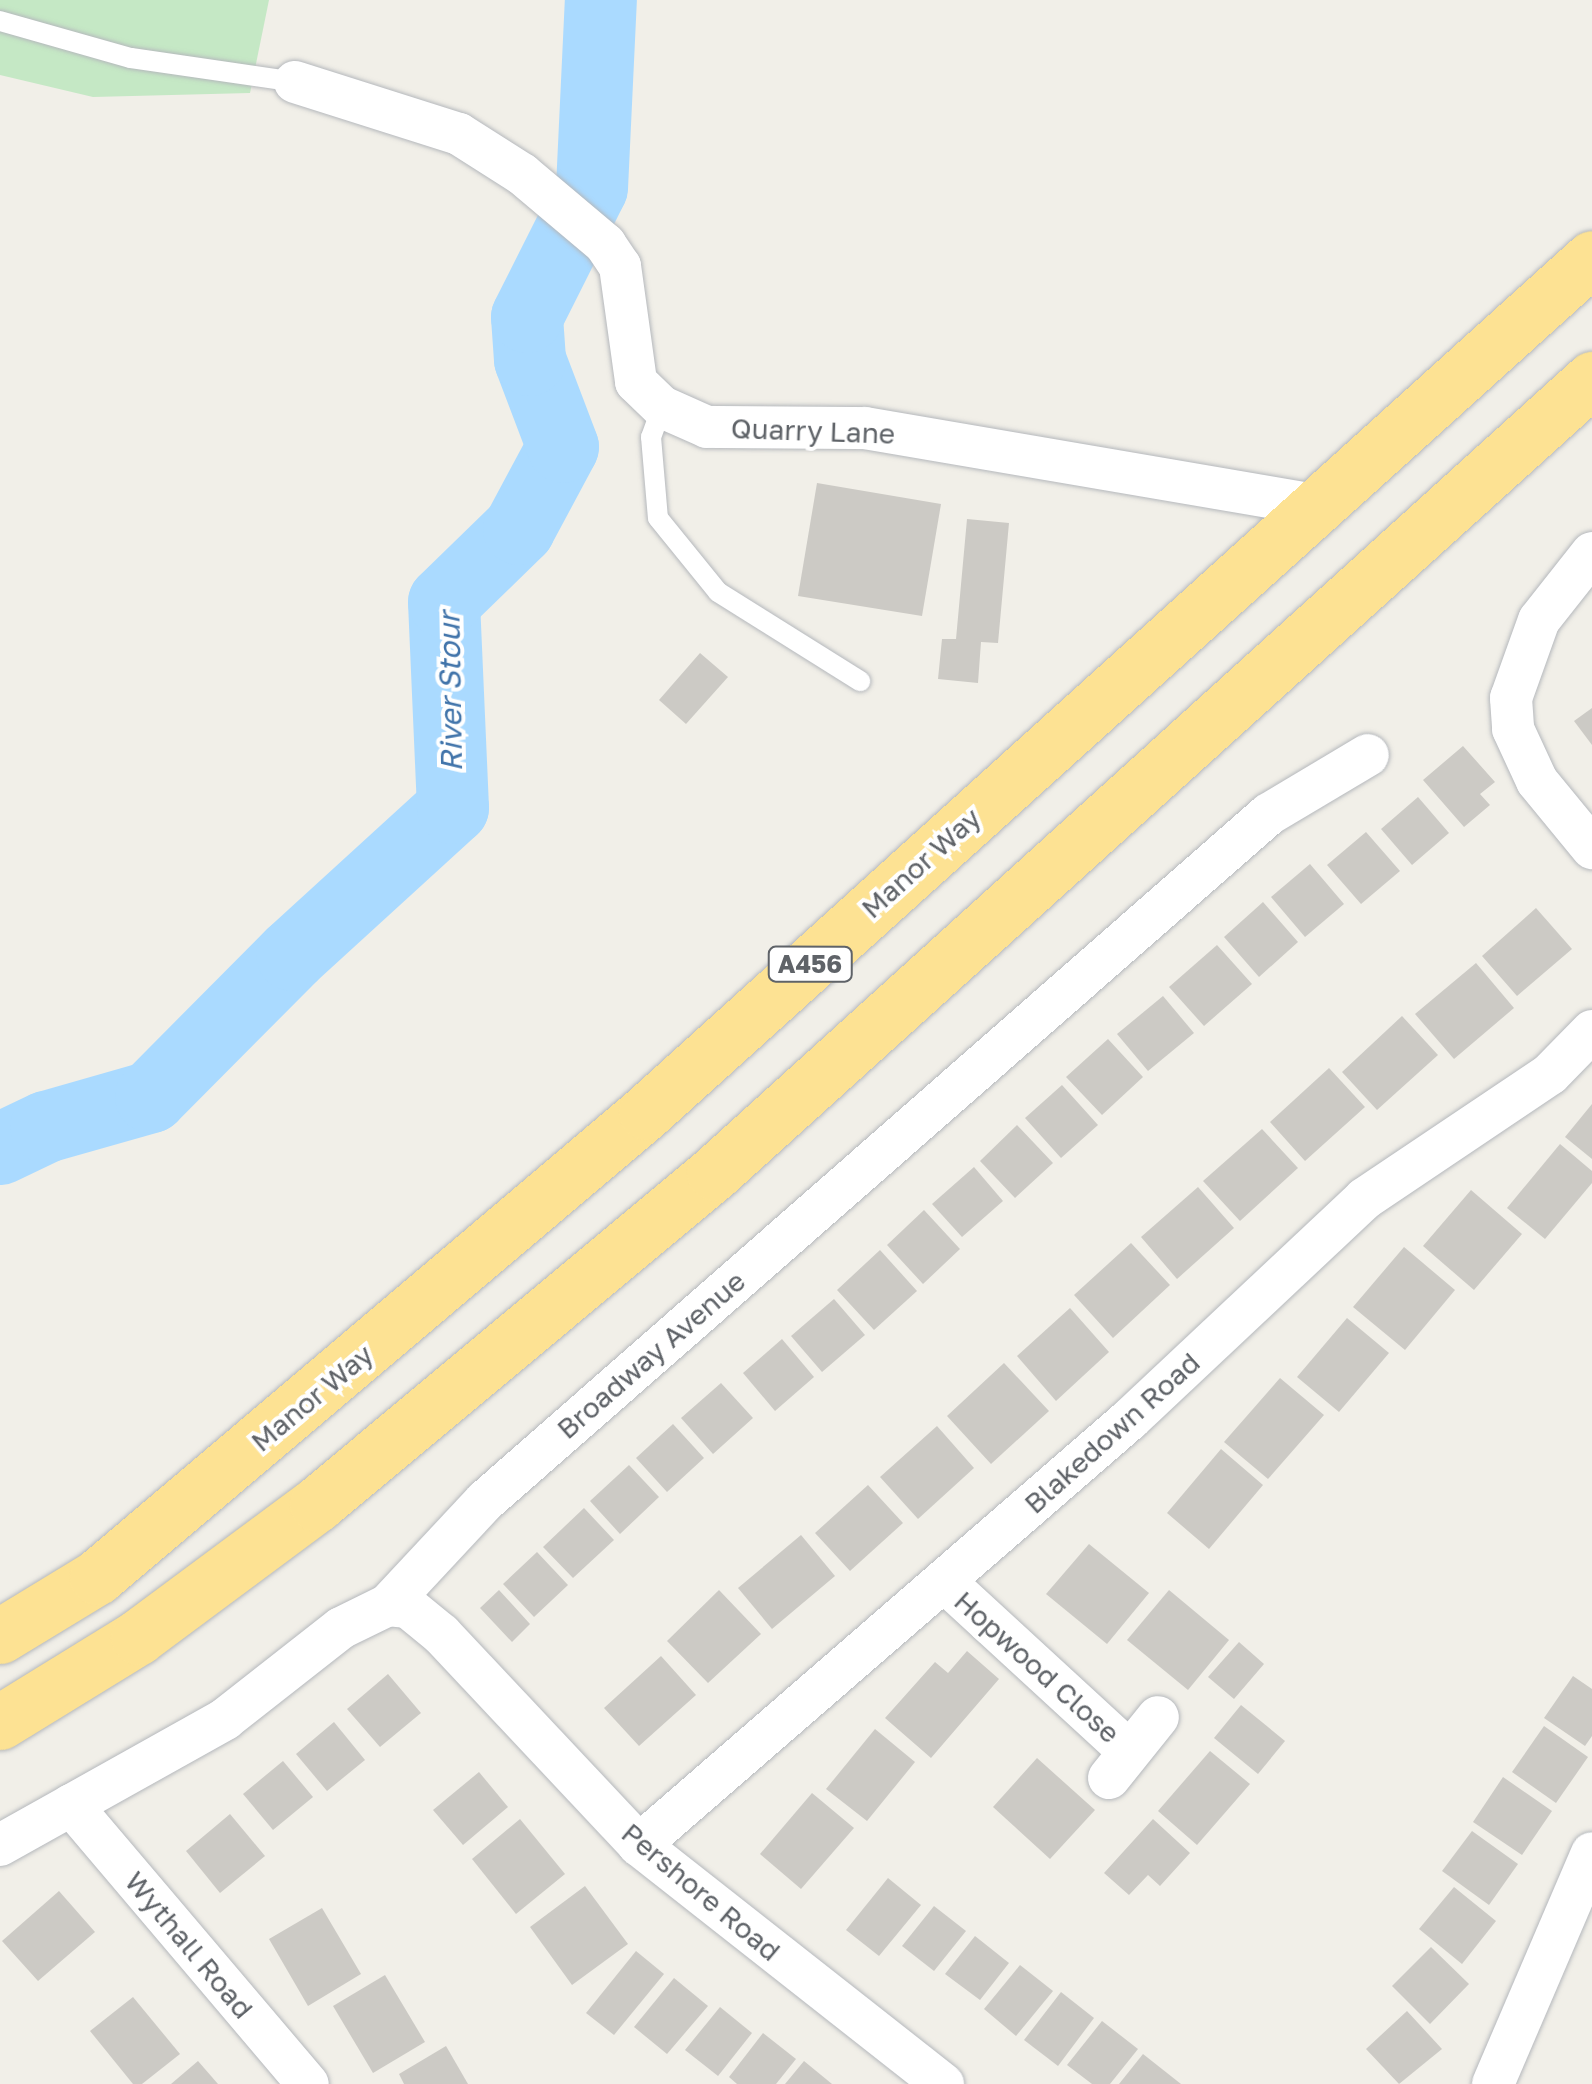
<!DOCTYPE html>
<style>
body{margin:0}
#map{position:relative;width:1592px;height:2084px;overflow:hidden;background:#f1efe8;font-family:"Golos Text",sans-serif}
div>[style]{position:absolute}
.green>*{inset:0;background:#c5e8c5}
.stream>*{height:12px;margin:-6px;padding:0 6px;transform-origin:6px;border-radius:6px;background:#aadaff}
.river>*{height:72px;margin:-36px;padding:0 36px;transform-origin:36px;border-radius:36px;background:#aadaff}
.building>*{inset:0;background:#cccac5}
.roads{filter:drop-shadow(0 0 2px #b5b8bc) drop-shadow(0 0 2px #b5b8bc)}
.lane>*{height:20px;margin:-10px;padding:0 10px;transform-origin:10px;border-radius:10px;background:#fff}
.street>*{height:42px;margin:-21px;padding:0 21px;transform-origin:21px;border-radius:21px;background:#fff}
.highway>*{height:55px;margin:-27.5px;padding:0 27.5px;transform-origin:27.5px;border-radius:27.5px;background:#fde293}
span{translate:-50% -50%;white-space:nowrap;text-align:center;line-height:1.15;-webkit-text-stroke:8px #fff;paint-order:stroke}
.shield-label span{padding:2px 8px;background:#fff;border:2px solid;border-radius:8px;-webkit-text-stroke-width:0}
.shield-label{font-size:25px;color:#5f6368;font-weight:700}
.street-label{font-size:28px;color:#5f6368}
.water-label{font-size:30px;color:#4174aa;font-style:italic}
</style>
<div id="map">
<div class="green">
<i style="clip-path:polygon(0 0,269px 0,250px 93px,93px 97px,0 75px)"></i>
</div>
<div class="stream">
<i style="left:596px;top:59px;width:29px;rotate:-44deg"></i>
</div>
<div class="river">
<i style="left:0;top:1149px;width:51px;rotate:-25.6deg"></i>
<i style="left:46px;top:1127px;width:109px;rotate:-15.9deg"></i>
<i style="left:151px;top:1097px;width:200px;rotate:-45.2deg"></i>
<i style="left:292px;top:955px;width:218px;rotate:-42.4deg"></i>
<i style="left:453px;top:808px;width:206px;rotate:-92.5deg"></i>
<i style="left:444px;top:602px;width:105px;rotate:-44.2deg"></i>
<i style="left:519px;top:529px;width:93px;rotate:-61.8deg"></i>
<i style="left:563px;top:447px;width:93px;rotate:-110.8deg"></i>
<i style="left:530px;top:360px;width:43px;rotate:-94deg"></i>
<i style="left:527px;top:317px;width:144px;rotate:-63.3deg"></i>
<i style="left:592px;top:188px;width:188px;rotate:-87.3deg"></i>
</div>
<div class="building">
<i style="clip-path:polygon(817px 483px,941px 504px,922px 616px,798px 596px)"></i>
<i style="clip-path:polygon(967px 519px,1009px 523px,998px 643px,981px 642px,978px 683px,938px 679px,942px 639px,956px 639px)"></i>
<i style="clip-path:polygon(700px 653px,728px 677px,686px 724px,659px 700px)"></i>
<i style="clip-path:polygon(1592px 708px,1592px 745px,1574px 721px)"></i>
<i style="clip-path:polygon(1463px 746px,1495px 782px,1480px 794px,1490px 805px,1464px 827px,1423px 780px)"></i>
<i style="clip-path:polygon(1418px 797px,1449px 833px,1412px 865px,1381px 829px)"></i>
<i style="clip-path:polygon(1366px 832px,1400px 871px,1361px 904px,1327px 865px)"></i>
<i style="clip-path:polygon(1310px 864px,1344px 904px,1305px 937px,1271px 897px)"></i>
<i style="clip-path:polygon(1263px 902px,1298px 942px,1259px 977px,1224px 937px)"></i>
<i style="clip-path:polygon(1536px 908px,1572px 949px,1517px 996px,1482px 956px)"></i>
<i style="clip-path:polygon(1217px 945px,1252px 984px,1204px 1026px,1169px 987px)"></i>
<i style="clip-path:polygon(1476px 963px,1514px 1008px,1454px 1059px,1415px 1014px)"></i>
<i style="clip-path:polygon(1163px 996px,1194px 1033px,1148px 1071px,1117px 1034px)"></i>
<i style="clip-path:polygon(1402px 1016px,1438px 1055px,1377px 1110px,1342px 1072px)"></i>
<i style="clip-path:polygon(1108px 1039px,1143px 1077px,1102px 1115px,1066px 1077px)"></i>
<i style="clip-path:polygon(1329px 1068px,1365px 1107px,1305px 1161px,1270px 1122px)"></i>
<i style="clip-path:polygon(1062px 1085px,1098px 1125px,1061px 1158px,1025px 1118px)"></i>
<i style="clip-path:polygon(1592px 1104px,1592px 1159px,1565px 1137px)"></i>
<i style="clip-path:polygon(1017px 1125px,1053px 1163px,1015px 1198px,980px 1161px)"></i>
<i style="clip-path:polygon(1262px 1129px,1298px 1168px,1240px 1221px,1203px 1181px)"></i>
<i style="clip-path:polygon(1560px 1144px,1592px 1171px,1592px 1183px,1545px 1239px,1507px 1208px)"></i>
<i style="clip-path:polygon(974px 1167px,1003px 1201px,962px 1237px,932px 1204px)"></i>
<i style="clip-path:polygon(1198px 1187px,1234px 1228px,1177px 1279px,1141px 1237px)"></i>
<i style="clip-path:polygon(1471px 1190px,1522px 1234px,1474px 1290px,1423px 1246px)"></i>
<i style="clip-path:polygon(924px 1210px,960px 1249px,923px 1284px,887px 1245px)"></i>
<i style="clip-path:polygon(1131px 1243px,1170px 1285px,1113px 1338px,1074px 1295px)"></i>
<i style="clip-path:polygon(1404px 1247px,1455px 1290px,1405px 1350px,1353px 1307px)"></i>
<i style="clip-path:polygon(880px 1250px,917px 1291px,874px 1330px,837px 1290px)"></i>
<i style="clip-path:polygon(834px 1299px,865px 1335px,822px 1372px,791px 1336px)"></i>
<i style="clip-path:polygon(1070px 1308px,1109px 1352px,1056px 1401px,1017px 1356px)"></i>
<i style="clip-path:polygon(1347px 1318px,1389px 1353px,1339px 1412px,1297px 1377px)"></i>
<i style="clip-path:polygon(782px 1339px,814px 1377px,775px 1411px,743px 1373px)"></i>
<i style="clip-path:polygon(1004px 1363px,1049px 1411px,991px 1464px,947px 1416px)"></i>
<i style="clip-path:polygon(1280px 1378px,1324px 1415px,1268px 1479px,1224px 1442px)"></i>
<i style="clip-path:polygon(721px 1383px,753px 1418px,713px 1454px,681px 1418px)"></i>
<i style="clip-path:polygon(673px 1424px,704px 1458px,667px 1492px,636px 1458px)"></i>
<i style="clip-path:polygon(937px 1426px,974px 1468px,918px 1519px,880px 1477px)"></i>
<i style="clip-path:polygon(1221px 1449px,1263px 1485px,1209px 1549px,1167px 1513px)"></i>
<i style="clip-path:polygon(629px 1465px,659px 1497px,620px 1534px,590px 1501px)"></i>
<i style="clip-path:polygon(868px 1485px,903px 1523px,850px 1571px,815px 1533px)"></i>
<i style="clip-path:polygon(584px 1508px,614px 1540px,573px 1578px,543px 1547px)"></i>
<i style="clip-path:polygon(801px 1535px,835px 1576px,772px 1629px,738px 1588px)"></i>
<i style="clip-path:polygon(1089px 1544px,1149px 1593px,1107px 1644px,1046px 1594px)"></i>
<i style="clip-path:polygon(537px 1552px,568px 1585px,534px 1617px,503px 1584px)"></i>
<i style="clip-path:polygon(499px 1590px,530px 1624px,512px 1642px,480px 1608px)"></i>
<i style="clip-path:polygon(719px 1590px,761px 1634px,708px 1683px,667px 1641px)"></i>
<i style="clip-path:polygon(1169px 1590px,1229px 1640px,1188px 1690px,1127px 1640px)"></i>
<i style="clip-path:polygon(1239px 1642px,1264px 1664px,1234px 1699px,1208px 1677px)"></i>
<i style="clip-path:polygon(967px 1651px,999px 1679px,931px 1758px,885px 1718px,935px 1662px,948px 1673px)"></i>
<i style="clip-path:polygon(661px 1656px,696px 1695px,639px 1746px,604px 1708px)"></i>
<i style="clip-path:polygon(388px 1674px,421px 1713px,380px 1747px,347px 1709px)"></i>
<i style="clip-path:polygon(1573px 1676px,1592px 1689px,1592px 1736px,1585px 1746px,1544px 1718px)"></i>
<i style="clip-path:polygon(1241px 1705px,1285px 1741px,1258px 1774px,1214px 1738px)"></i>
<i style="clip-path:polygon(334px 1722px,365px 1760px,327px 1791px,296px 1754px)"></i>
<i style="clip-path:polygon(1544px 1726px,1588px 1757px,1556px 1803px,1512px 1772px)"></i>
<i style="clip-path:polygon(875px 1729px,915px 1762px,867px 1821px,826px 1789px)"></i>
<i style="clip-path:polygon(1210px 1751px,1250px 1784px,1197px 1845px,1158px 1811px)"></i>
<i style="clip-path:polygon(1037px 1758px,1095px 1810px,1050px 1859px,993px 1807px)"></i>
<i style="clip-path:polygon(283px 1761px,313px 1797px,273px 1830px,243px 1794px)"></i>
<i style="clip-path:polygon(479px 1772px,508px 1807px,463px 1845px,433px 1810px)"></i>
<i style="clip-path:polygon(1503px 1777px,1552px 1811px,1522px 1855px,1473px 1822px)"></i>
<i style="clip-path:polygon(812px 1793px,854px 1828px,801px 1889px,760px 1854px)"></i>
<i style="clip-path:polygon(230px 1814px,265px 1856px,220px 1893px,186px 1851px)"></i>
<i style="clip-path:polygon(520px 1819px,565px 1874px,516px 1914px,472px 1859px)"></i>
<i style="clip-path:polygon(1153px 1819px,1190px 1853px,1160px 1886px,1148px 1875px,1129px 1895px,1104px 1873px)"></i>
<i style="clip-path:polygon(1472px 1831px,1518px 1864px,1489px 1905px,1442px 1871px)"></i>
<i style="clip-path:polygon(888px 1878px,921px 1905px,879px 1956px,846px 1930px)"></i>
<i style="clip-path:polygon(585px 1886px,628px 1944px,572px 1985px,530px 1927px)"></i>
<i style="clip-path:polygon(1454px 1887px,1496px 1921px,1462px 1964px,1419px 1929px)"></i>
<i style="clip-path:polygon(59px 1891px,95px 1932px,38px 1981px,2px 1941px)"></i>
<i style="clip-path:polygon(934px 1906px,966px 1931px,934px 1971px,902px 1946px)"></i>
<i style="clip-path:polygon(322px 1908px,361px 1974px,308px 2006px,269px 1939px)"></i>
<i style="clip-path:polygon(975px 1936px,1009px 1963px,980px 2000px,945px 1974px)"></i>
<i style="clip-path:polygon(1431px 1947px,1469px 1984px,1430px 2024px,1392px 1986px)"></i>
<i style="clip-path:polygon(636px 1951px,664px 1974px,614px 2035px,586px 2013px)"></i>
<i style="clip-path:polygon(1020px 1965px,1053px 1991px,1016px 2036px,984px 2009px)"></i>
<i style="clip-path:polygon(385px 1975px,425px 2042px,373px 2073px,333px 2006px)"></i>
<i style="clip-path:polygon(674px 1978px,708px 2006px,667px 2054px,634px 2027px)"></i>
<i style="clip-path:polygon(1061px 1992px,1094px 2018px,1058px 2066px,1024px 2040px)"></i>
<i style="clip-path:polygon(133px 1997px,180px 2054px,142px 2084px,133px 2084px,90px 2031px)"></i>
<i style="clip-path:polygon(720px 2007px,752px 2033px,718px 2076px,685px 2050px)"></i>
<i style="clip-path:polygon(1407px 2011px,1442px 2049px,1399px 2084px,1366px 2049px)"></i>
<i style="clip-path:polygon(1102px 2021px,1138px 2049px,1110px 2084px,1092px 2084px,1067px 2065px)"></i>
<i style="clip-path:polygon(763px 2033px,796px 2059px,776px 2084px,737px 2084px,729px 2077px)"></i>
<i style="clip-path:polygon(446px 2046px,468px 2084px,404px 2084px,399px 2074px)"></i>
<i style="clip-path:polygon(1143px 2054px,1181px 2084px,1119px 2084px)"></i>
<i style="clip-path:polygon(198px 2061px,218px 2084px,171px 2084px)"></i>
<i style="clip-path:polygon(804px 2061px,832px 2084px,785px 2084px)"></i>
</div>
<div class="roads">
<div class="lane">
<i style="left:0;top:21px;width:136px;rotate:15.8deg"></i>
<i style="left:131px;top:58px;width:166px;rotate:8.3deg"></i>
<i style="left:662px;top:407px;width:32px;rotate:110deg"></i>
<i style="left:651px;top:437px;width:81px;rotate:85.1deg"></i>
<i style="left:658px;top:518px;width:95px;rotate:51deg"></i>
<i style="left:718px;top:592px;width:168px;rotate:32.1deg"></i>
</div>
<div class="street">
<i style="left:295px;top:82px;width:172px;rotate:17.6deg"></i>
<i style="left:459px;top:134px;width:75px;rotate:32.4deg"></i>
<i style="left:522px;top:174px;width:109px;rotate:40.1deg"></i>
<i style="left:605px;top:244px;width:27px;rotate:56deg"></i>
<i style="left:620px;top:266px;width:117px;rotate:82.1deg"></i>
<i style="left:636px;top:382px;width:36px;rotate:44deg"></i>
<i style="left:662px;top:407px;width:49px;rotate:24deg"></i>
<i style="left:707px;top:427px;width:158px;rotate:0.4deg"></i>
<i style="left:865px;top:428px;width:459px;rotate:9.7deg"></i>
<i style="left:1592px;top:553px;width:85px;rotate:128.3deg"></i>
<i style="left:1539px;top:620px;width:83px;rotate:109.7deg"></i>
<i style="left:1511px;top:698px;width:31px;rotate:86deg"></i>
<i style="left:1513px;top:729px;width:57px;rotate:65.2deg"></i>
<i style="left:1537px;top:781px;width:87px;rotate:50.6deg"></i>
<i style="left:945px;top:1582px;width:250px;rotate:42.6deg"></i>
<i style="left:388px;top:1605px;width:20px;rotate:6deg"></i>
<i style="left:408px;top:1607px;width:43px;rotate:39.3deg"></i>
<i style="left:441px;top:1634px;width:289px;rotate:46.8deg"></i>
<i style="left:639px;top:1845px;width:387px;rotate:38.2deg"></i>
<i style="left:1109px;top:1778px;width:78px;rotate:-51.2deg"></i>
<i style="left:71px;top:1805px;width:366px;rotate:49.7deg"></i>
<i style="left:0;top:1845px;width:258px;rotate:-29.2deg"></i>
<i style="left:225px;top:1719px;width:147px;rotate:-38.1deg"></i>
<i style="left:341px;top:1628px;width:52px;rotate:-26.1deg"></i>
<i style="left:388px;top:1605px;width:142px;rotate:-47deg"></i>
<i style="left:485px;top:1501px;width:1042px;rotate:-41.23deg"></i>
<i style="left:1269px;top:814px;width:115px;rotate:-30.8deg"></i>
<i style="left:639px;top:1845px;width:649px;rotate:-40.94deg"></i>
<i style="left:1129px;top:1420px;width:323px;rotate:-43.2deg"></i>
<i style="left:1364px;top:1199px;width:224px;rotate:-33.9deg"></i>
<i style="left:1550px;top:1074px;width:60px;rotate:-45.7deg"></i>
<i style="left:1493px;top:2084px;width:251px;rotate:-66.8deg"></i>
</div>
<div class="highway">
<i style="left:0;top:1636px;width:114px;rotate:-31.3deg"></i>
<i style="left:97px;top:1577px;width:719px;rotate:-40.26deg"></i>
<i style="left:646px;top:1112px;width:1274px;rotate:-42.07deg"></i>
<i style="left:0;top:1722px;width:162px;rotate:-31.6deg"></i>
<i style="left:138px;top:1637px;width:223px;rotate:-36.6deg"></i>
<i style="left:317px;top:1504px;width:517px;rotate:-39.82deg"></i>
<i style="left:714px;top:1173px;width:1184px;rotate:-42.12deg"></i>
</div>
</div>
<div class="shield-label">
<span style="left:810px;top:964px">A456</span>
</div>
<div class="street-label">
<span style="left:813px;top:431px;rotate:2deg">Quarry Lane</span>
<span style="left:921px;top:863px;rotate:-42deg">Manor Way</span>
<span style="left:651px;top:1355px;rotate:-41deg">Broadway Avenue</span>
<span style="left:312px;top:1398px;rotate:-40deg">Manor Way</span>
<span style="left:1112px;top:1433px;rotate:-42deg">Blakedown Road</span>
<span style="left:1037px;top:1667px;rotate:42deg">Hopwood Close</span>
<span style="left:701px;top:1892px;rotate:40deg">Pershore Road</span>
<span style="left:189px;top:1945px;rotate:50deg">Wythall Road</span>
</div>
<div class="water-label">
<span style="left:450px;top:692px;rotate:-91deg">River Stour</span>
</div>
</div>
